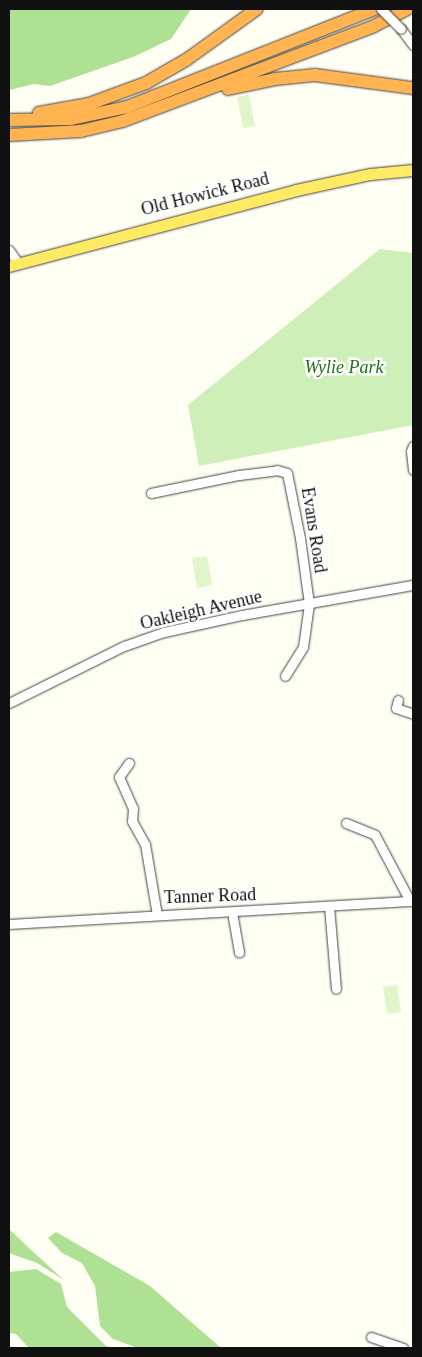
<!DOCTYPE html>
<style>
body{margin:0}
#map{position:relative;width:422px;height:1357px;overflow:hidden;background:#fffef3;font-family:"Times New Roman",serif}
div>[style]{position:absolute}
.green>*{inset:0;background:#ceefb7}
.forest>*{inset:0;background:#aee194}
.pitch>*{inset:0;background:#e1f5ca}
.roads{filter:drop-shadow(0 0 1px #434343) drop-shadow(0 0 1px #434343)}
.minor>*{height:9px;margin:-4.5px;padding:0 4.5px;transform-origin:4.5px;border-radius:4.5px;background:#fff}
.major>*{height:11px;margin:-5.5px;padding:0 5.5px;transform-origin:5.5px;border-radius:5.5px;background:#ffea63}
.highway>*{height:12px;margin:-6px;padding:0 6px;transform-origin:6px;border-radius:6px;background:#ffb451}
.bridges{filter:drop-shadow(0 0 1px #434343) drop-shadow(0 0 1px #434343)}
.minor-bridge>*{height:9px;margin:-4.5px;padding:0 4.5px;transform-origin:4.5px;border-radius:4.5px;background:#fff}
span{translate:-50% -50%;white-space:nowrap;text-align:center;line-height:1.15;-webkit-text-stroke:5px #fff;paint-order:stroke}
.street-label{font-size:18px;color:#101010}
.park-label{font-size:18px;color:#207018;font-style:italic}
.frame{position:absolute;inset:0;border:10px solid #101010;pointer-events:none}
</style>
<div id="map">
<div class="green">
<i style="clip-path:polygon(380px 249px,413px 253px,413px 425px,199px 466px,188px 405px)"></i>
</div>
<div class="forest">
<i style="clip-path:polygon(9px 9px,191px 9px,171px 39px,133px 57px,50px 86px,34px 84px,9px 90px)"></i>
<i style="clip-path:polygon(9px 1229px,29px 1248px,64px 1280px,37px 1263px,9px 1253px)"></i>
<i style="clip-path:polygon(56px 1232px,150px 1286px,221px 1348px,138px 1348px,113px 1339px,100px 1326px,95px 1286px,82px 1263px,62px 1253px,48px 1238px)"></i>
<i style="clip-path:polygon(36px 1269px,61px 1284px,67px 1307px,106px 1346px,113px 1348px,29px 1348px,16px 1334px,9px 1333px,9px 1272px)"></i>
</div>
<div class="pitch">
<i style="clip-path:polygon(249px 95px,255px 126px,243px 128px,237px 97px)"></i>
<i style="clip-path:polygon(207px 556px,212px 585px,197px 588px,192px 558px)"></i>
<i style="clip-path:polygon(397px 985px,401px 1012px,387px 1014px,383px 987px)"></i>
</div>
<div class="roads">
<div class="minor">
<i style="left:401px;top:29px;width:20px;rotate:53deg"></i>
<i style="left:9px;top:250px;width:16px;rotate:55deg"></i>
<i style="left:413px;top:446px;width:5px;rotate:112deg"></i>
<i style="left:411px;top:451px;width:19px;rotate:84deg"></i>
<i style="left:151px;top:493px;width:90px;rotate:-11.6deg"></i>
<i style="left:239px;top:475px;width:38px;rotate:-7deg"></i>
<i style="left:277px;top:470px;width:10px;rotate:17deg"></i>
<i style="left:287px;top:473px;width:66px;rotate:78.7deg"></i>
<i style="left:300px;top:538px;width:67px;rotate:82.2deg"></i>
<i style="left:309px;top:604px;width:43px;rotate:97.9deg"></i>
<i style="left:303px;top:647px;width:34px;rotate:122deg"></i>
<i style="left:398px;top:700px;width:8px;rotate:104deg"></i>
<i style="left:396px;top:708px;width:18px;rotate:19deg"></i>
<i style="left:9px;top:703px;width:128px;rotate:-26.4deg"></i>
<i style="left:124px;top:646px;width:42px;rotate:-19.3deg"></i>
<i style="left:164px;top:632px;width:80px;rotate:-12.3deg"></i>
<i style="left:242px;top:615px;width:174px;rotate:-10deg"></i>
<i style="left:129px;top:763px;width:17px;rotate:126deg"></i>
<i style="left:119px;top:777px;width:34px;rotate:66deg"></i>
<i style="left:133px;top:808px;width:13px;rotate:94deg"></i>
<i style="left:132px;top:821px;width:26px;rotate:61deg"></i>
<i style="left:145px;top:844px;width:72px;rotate:80.4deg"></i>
<i style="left:346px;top:823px;width:31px;rotate:22deg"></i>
<i style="left:375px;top:835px;width:75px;rotate:62.1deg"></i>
<i style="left:329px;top:906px;width:83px;rotate:85.2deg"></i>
<i style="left:232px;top:912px;width:41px;rotate:80.1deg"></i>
<i style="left:9px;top:924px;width:405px;rotate:-3.3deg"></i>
<i style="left:371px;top:1337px;width:34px;rotate:19deg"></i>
</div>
<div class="major">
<i style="left:9px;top:266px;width:297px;rotate:-14.8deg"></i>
<i style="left:296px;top:190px;width:76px;rotate:-12.2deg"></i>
<i style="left:370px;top:174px;width:43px;rotate:-5.3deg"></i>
</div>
<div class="highway">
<i style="left:228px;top:89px;width:48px;rotate:-12deg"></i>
<i style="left:275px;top:79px;width:40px;rotate:-5.7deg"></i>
<i style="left:315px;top:75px;width:99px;rotate:7.6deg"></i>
<i style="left:39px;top:113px;width:51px;rotate:-10.2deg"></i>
<i style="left:89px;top:104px;width:61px;rotate:-20.2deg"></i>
<i style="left:146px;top:83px;width:46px;rotate:-29.9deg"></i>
<i style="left:186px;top:60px;width:87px;rotate:-35.7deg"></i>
<i style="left:9px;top:120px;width:62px;rotate:-0.9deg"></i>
<i style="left:71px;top:119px;width:57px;rotate:-12.1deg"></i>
<i style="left:127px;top:107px;width:267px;rotate:-21.6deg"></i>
<i style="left:9px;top:135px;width:72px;rotate:-3.2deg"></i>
<i style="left:81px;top:131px;width:43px;rotate:-13.4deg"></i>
<i style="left:123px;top:121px;width:268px;rotate:-20.7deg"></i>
<i style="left:374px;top:26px;width:38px;rotate:-27deg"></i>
</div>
</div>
<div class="bridges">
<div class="minor-bridge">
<i style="left:381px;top:9px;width:28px;rotate:45deg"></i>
</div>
</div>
<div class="street-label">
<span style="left:205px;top:194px;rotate:-14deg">Old Howick Road</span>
<span style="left:314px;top:530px;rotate:81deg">Evans Road</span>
<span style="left:201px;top:610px;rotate:-13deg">Oakleigh Avenue</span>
<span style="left:210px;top:896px;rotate:-2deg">Tanner Road</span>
</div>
<div class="park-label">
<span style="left:344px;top:367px">Wylie Park</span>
</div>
<div class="frame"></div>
</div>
